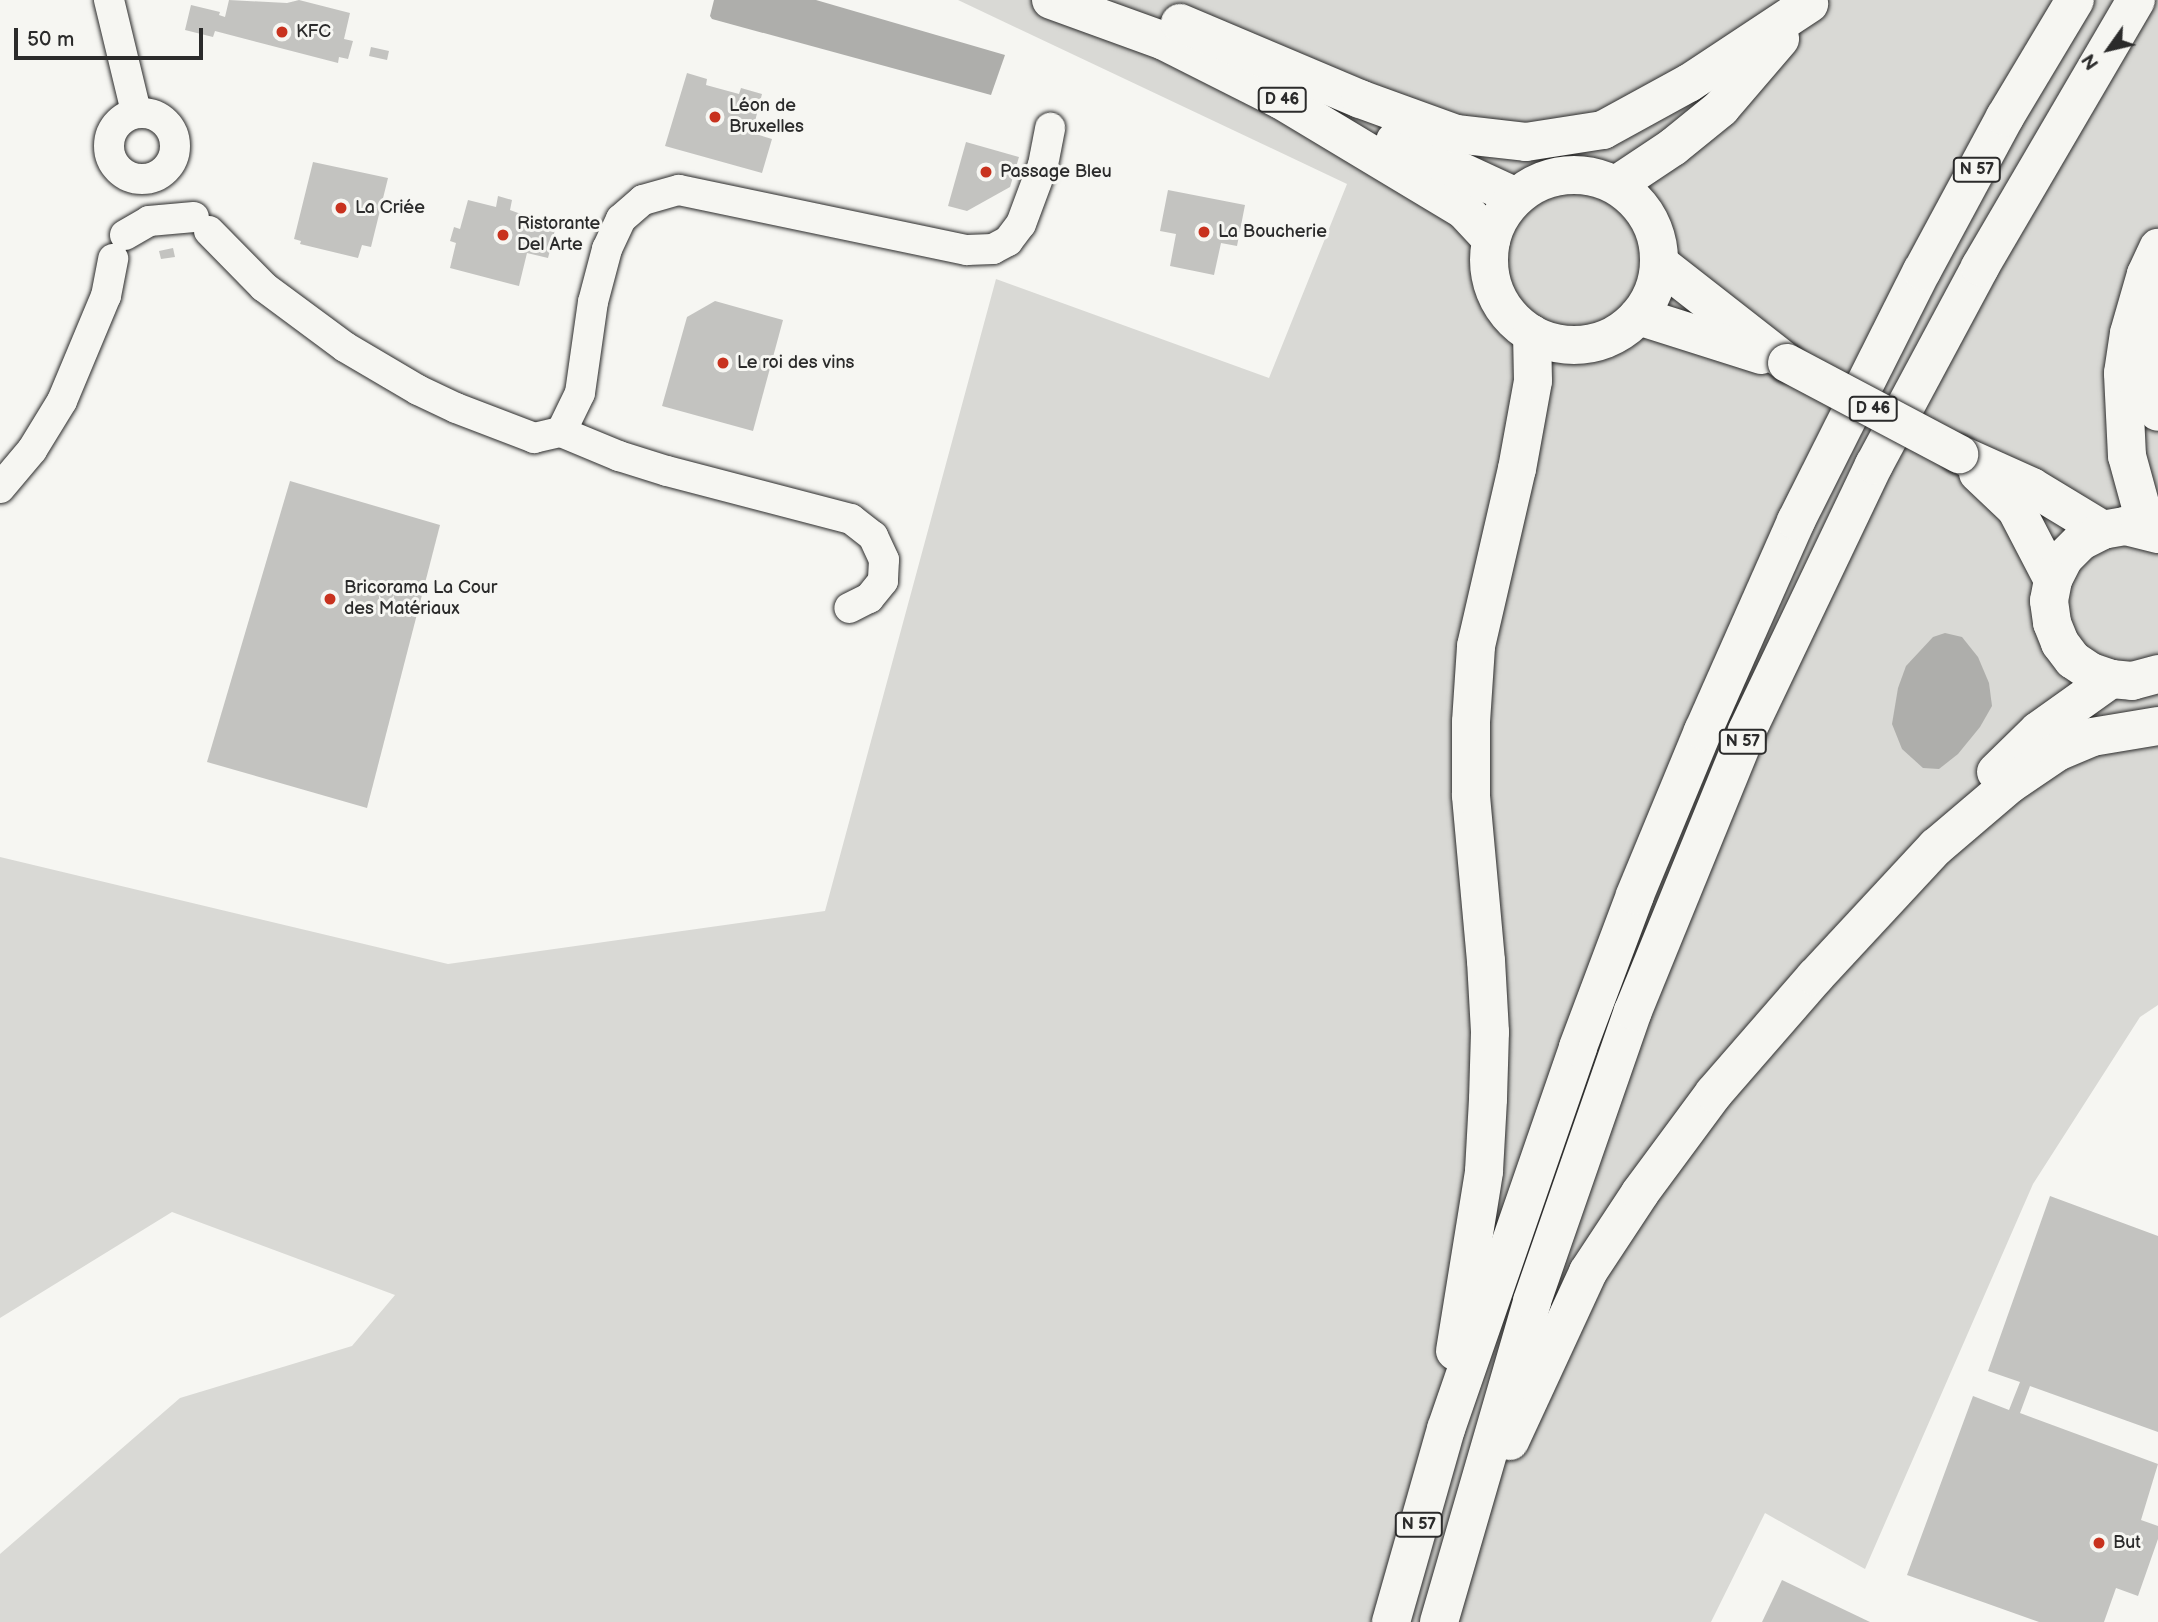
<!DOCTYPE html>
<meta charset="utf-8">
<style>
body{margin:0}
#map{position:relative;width:2158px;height:1622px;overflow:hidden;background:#f6f6f2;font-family:"Balsamiq Sans",sans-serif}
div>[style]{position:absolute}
.green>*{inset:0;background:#d9d9d5}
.water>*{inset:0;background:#aeaeab}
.building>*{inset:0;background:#c3c3c0}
.roads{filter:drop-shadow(0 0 2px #2b2b2b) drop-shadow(0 0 2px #2b2b2b)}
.street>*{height:30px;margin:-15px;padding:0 15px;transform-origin:15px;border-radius:15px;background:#f6f6f2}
.street>.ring{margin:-15px;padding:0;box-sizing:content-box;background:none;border:30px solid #f6f6f2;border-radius:50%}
.primary>*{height:38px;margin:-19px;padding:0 19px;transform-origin:19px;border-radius:19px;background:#f6f6f2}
.primary>.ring{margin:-19px;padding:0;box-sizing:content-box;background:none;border:38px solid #f6f6f2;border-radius:50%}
.highway>*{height:38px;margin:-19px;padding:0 19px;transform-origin:19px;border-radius:19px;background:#f6f6f2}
.bridges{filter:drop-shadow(0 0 2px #2b2b2b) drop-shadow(0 0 2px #2b2b2b)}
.primary-bridge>*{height:38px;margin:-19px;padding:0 19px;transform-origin:19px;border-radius:19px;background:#f6f6f2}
.dots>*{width:19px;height:19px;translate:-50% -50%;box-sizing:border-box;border:4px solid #f6f6f2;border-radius:50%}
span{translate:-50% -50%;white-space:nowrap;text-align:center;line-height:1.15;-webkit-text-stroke:6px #f6f6f2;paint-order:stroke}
.shield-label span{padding:2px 5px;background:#f6f6f2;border:2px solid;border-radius:5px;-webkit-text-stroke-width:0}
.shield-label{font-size:16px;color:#2b2b2b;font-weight:700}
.poi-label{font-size:18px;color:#2b2b2b}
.left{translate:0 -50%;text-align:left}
.north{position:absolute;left:2074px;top:14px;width:70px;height:70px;-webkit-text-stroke:5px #f6f6f2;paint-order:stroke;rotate:236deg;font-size:19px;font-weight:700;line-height:28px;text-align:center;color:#2b2b2b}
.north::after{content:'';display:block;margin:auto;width:24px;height:32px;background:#2b2b2b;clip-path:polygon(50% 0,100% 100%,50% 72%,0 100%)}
.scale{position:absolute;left:14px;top:28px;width:189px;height:32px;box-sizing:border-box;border:4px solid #2b2b2b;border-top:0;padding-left:9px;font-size:21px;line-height:24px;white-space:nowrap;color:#2b2b2b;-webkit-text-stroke:5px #f6f6f2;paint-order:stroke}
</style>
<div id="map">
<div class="green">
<i style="clip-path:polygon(958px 0,2158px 0,2158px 1005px,2140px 1017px,2033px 1184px,1865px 1569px,1765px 1513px,1711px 1622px,0 1622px,0 1554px,180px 1398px,352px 1346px,395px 1295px,172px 1212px,0 1318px,0 857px,448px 964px,825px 911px,996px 279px,1269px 378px,1347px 184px)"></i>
</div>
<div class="water">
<i style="clip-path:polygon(714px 0,816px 0,1005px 55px,991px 95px,712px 19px,710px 16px)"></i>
<i style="clip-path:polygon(1945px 633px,1962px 637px,1978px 657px,1989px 683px,1992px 706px,1980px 727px,1958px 754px,1939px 769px,1923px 768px,1902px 749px,1892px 724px,1898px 688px,1906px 666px,1933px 637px)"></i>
</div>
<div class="building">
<i style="clip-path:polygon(229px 0,287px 3px,299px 0,350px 13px,344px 39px,353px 41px,348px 59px,339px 57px,338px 63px,215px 31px,213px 37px,185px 30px,191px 5px,220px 12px,219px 15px,225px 17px)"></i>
<i style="clip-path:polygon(371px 47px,389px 51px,387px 60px,369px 56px)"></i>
<i style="clip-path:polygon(687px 73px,707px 79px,706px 85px,739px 94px,741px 88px,762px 94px,752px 133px,772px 139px,762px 173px,665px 146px)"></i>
<i style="clip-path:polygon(966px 142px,1019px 157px,1010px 187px,967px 211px,948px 206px)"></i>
<i style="clip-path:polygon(313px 162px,388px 178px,371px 247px,362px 245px,358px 258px,300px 244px,301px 241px,294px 239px)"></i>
<i style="clip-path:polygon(1168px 190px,1245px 205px,1237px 246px,1221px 243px,1214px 275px,1170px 266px,1176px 234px,1160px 231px)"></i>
<i style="clip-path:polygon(498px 196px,512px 200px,510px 210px,556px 227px,548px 258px,527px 253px,519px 286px,450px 268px,456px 243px,450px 241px,454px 227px,460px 229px,468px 200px,496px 207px)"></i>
<i style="clip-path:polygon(173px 248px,175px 257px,161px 259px,159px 251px)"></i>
<i style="clip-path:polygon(715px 301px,783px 320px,753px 431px,662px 406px,687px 317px)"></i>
<i style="clip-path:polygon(290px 481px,440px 525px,367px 808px,207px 762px)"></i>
<i style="clip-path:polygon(2050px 1196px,2158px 1236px,2158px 1432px,2030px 1386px,2020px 1413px,2158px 1464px,2141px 1520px,2158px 1526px,2158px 1539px,2138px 1596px,2116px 1588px,2104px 1622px,2039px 1622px,1907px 1575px,1973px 1396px,2009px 1410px,2020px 1382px,1988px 1371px)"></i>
<i style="clip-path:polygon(1782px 1580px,1870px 1622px,1762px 1622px)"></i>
</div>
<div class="roads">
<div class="street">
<i style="left:109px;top:0;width:115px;rotate:76.4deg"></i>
<i class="ring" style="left:109px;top:113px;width:36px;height:36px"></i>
<i style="left:209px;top:231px;width:78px;rotate:45.5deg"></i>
<i style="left:264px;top:287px;width:101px;rotate:36.5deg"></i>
<i style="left:345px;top:347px;width:85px;rotate:30.5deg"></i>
<i style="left:418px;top:390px;width:42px;rotate:25.3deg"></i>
<i style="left:456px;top:408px;width:84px;rotate:21deg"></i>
<i style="left:534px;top:438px;width:28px;rotate:-13deg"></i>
<i style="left:561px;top:432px;width:63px;rotate:22.5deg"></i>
<i style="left:619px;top:456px;width:50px;rotate:17.4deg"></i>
<i style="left:667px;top:471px;width:190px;rotate:14.6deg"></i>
<i style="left:851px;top:519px;width:28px;rotate:38deg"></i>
<i style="left:873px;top:536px;width:26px;rotate:65deg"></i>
<i style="left:884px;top:560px;width:21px;rotate:93deg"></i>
<i style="left:883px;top:581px;width:22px;rotate:129deg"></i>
<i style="left:869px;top:598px;width:22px;rotate:153deg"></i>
<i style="left:125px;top:235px;width:28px;rotate:-30deg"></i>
<i style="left:149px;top:221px;width:45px;rotate:-5.1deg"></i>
<i style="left:561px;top:432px;width:43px;rotate:-64deg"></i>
<i style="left:580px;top:393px;width:92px;rotate:-81.9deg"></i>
<i style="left:593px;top:302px;width:55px;rotate:-75.2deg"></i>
<i style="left:607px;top:249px;width:33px;rotate:-65deg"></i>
<i style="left:621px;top:219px;width:29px;rotate:-41deg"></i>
<i style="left:643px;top:200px;width:37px;rotate:-16deg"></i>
<i style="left:679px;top:190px;width:294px;rotate:11.8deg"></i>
<i style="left:967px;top:250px;width:26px;rotate:-2deg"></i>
<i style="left:993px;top:249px;width:17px;rotate:-28deg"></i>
<i style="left:1008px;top:241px;width:21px;rotate:-53deg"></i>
<i style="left:1021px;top:224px;width:63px;rotate:-69.6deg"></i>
<i style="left:1043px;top:165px;width:38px;rotate:-79deg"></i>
<i style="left:0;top:488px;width:50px;rotate:-49.9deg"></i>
<i style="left:32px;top:450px;width:57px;rotate:-58.5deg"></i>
<i style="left:62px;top:401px;width:114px;rotate:-67.3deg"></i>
<i style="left:106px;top:296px;width:38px;rotate:-79deg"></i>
</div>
<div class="primary">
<i style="left:1051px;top:0;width:120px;rotate:19.9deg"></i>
<i style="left:1164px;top:41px;width:131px;rotate:26.8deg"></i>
<i style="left:1281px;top:100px;width:214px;rotate:31deg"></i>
<i style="left:1464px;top:210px;width:40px;rotate:47deg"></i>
<i style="left:1395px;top:141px;width:133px;rotate:24.8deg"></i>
<i class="ring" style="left:1489px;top:175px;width:132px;height:132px"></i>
<i style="left:1659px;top:263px;width:162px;rotate:38deg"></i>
<i style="left:1638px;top:316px;width:129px;rotate:17.6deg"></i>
<i style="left:1959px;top:454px;width:80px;rotate:24.3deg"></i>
<i style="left:2032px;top:487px;width:83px;rotate:31.2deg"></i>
<i style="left:1978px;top:473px;width:52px;rotate:43.5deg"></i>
<i style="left:2016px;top:509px;width:80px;rotate:62.5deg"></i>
<i style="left:2158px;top:534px;width:34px;rotate:-166deg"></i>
<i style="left:2125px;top:526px;width:22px;rotate:170deg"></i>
<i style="left:2103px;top:530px;width:25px;rotate:153deg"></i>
<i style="left:2081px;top:541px;width:24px;rotate:135deg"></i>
<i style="left:2064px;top:558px;width:25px;rotate:117deg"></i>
<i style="left:2053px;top:580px;width:21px;rotate:101deg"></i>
<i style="left:2049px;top:601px;width:22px;rotate:82deg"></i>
<i style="left:2052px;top:623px;width:22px;rotate:68deg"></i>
<i style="left:2060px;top:643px;width:21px;rotate:53deg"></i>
<i style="left:2073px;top:660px;width:22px;rotate:34deg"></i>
<i style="left:2091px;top:672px;width:21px;rotate:19deg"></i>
<i style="left:2111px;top:679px;width:21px;rotate:5deg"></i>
<i style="left:2132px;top:681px;width:27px;rotate:-15deg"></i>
</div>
<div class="highway">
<i style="left:1180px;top:23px;width:195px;rotate:22.9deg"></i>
<i style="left:1360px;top:99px;width:102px;rotate:20deg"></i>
<i style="left:1456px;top:134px;width:70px;rotate:6.5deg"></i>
<i style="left:1526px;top:142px;width:78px;rotate:-8.9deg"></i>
<i style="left:1603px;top:130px;width:98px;rotate:-28.7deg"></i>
<i style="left:1689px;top:83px;width:144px;rotate:-33.4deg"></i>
<i style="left:1616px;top:185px;width:69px;rotate:-33.7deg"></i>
<i style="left:1673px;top:147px;width:62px;rotate:-39.1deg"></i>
<i style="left:1721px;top:108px;width:91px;rotate:-49.5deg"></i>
<i style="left:2157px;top:303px;width:33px;rotate:97deg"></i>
<i style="left:2153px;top:336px;width:76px;rotate:86.2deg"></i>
<i style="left:2147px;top:529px;width:76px;rotate:-105.3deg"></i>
<i style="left:2127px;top:456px;width:83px;rotate:-92.8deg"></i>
<i style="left:2123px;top:373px;width:40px;rotate:-81.5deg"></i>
<i style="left:2129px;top:333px;width:61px;rotate:-73.9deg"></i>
<i style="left:2146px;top:274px;width:29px;rotate:-65deg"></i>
<i style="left:1996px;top:772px;width:59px;rotate:-44.3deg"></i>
<i style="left:2038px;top:731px;width:90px;rotate:-35.5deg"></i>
<i style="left:1455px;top:1351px;width:182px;rotate:-80.8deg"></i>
<i style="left:1484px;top:1171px;width:72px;rotate:-86.8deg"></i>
<i style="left:1488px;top:1099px;width:67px;rotate:-88.3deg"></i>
<i style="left:1490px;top:1032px;width:71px;rotate:-93.2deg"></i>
<i style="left:1486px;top:961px;width:167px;rotate:-95.2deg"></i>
<i style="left:1471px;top:795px;width:73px;rotate:-90deg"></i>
<i style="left:1471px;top:722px;width:76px;rotate:-86.2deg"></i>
<i style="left:1476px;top:646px;width:182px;rotate:-77deg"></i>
<i style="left:1517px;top:469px;width:89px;rotate:-79.7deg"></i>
<i style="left:1533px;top:381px;width:47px;rotate:-91.2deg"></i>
<i style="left:1510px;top:1441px;width:186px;rotate:-65.2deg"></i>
<i style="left:1588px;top:1272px;width:95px;rotate:-56.6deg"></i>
<i style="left:1640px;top:1193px;width:124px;rotate:-53.5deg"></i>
<i style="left:1714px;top:1093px;width:154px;rotate:-49deg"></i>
<i style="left:1815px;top:977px;width:178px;rotate:-47.1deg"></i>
<i style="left:1936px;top:847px;width:97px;rotate:-40.4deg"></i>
<i style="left:2010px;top:784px;width:57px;rotate:-34.2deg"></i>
<i style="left:2057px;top:752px;width:38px;rotate:-23deg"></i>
<i style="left:2092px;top:737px;width:67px;rotate:-9.5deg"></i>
<i style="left:1391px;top:1622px;width:201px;rotate:-74.1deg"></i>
<i style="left:1446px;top:1429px;width:404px;rotate:-70.9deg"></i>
<i style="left:1578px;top:1047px;width:162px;rotate:-69.4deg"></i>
<i style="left:1635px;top:895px;width:178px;rotate:-67.5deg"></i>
<i style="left:1703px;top:731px;width:230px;rotate:-66.1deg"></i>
<i style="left:1796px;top:521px;width:280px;rotate:-63.3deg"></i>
<i style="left:1922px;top:271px;width:175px;rotate:-61.7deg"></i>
<i style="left:2005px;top:117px;width:136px;rotate:-59.1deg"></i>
<i style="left:1439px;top:1622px;width:334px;rotate:-73.8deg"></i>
<i style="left:1532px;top:1301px;width:307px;rotate:-70.8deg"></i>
<i style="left:1633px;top:1011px;width:302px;rotate:-67.8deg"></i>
<i style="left:1747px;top:731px;width:295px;rotate:-64.5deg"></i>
<i style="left:1874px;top:465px;width:225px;rotate:-61.8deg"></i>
<i style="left:1980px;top:267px;width:309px;rotate:-59.7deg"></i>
</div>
</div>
<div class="bridges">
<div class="primary-bridge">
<i style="left:1787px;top:363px;width:195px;rotate:27.9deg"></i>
</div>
</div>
<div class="dots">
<i style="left:282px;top:32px;background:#c8321e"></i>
<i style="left:715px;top:117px;background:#c8321e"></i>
<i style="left:986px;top:172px;background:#c8321e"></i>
<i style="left:341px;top:208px;background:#c8321e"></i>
<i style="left:1204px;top:232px;background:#c8321e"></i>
<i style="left:503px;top:235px;background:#c8321e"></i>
<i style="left:723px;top:363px;background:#c8321e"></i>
<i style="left:330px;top:599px;background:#c8321e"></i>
<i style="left:2099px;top:1543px;background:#c8321e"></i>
</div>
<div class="shield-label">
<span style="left:1282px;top:100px">D 46</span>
<span style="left:1977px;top:170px">N 57</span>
<span style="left:1873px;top:409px">D 46</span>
<span style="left:1743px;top:742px">N 57</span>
<span style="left:1419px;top:1525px">N 57</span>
</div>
<div class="poi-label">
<span class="left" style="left:296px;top:32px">KFC</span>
<span class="left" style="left:729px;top:117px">Léon de<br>Bruxelles</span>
<span class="left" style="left:1000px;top:172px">Passage Bleu</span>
<span class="left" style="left:355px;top:208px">La Criée</span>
<span class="left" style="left:517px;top:235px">Ristorante<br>Del Arte</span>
<span class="left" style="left:1218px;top:232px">La Boucherie</span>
<span class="left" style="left:737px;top:363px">Le roi des vins</span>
<span class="left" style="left:344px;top:599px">Bricorama La Cour<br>des Matériaux</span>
<span class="left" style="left:2113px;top:1543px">But</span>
</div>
<div class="north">N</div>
<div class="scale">50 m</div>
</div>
